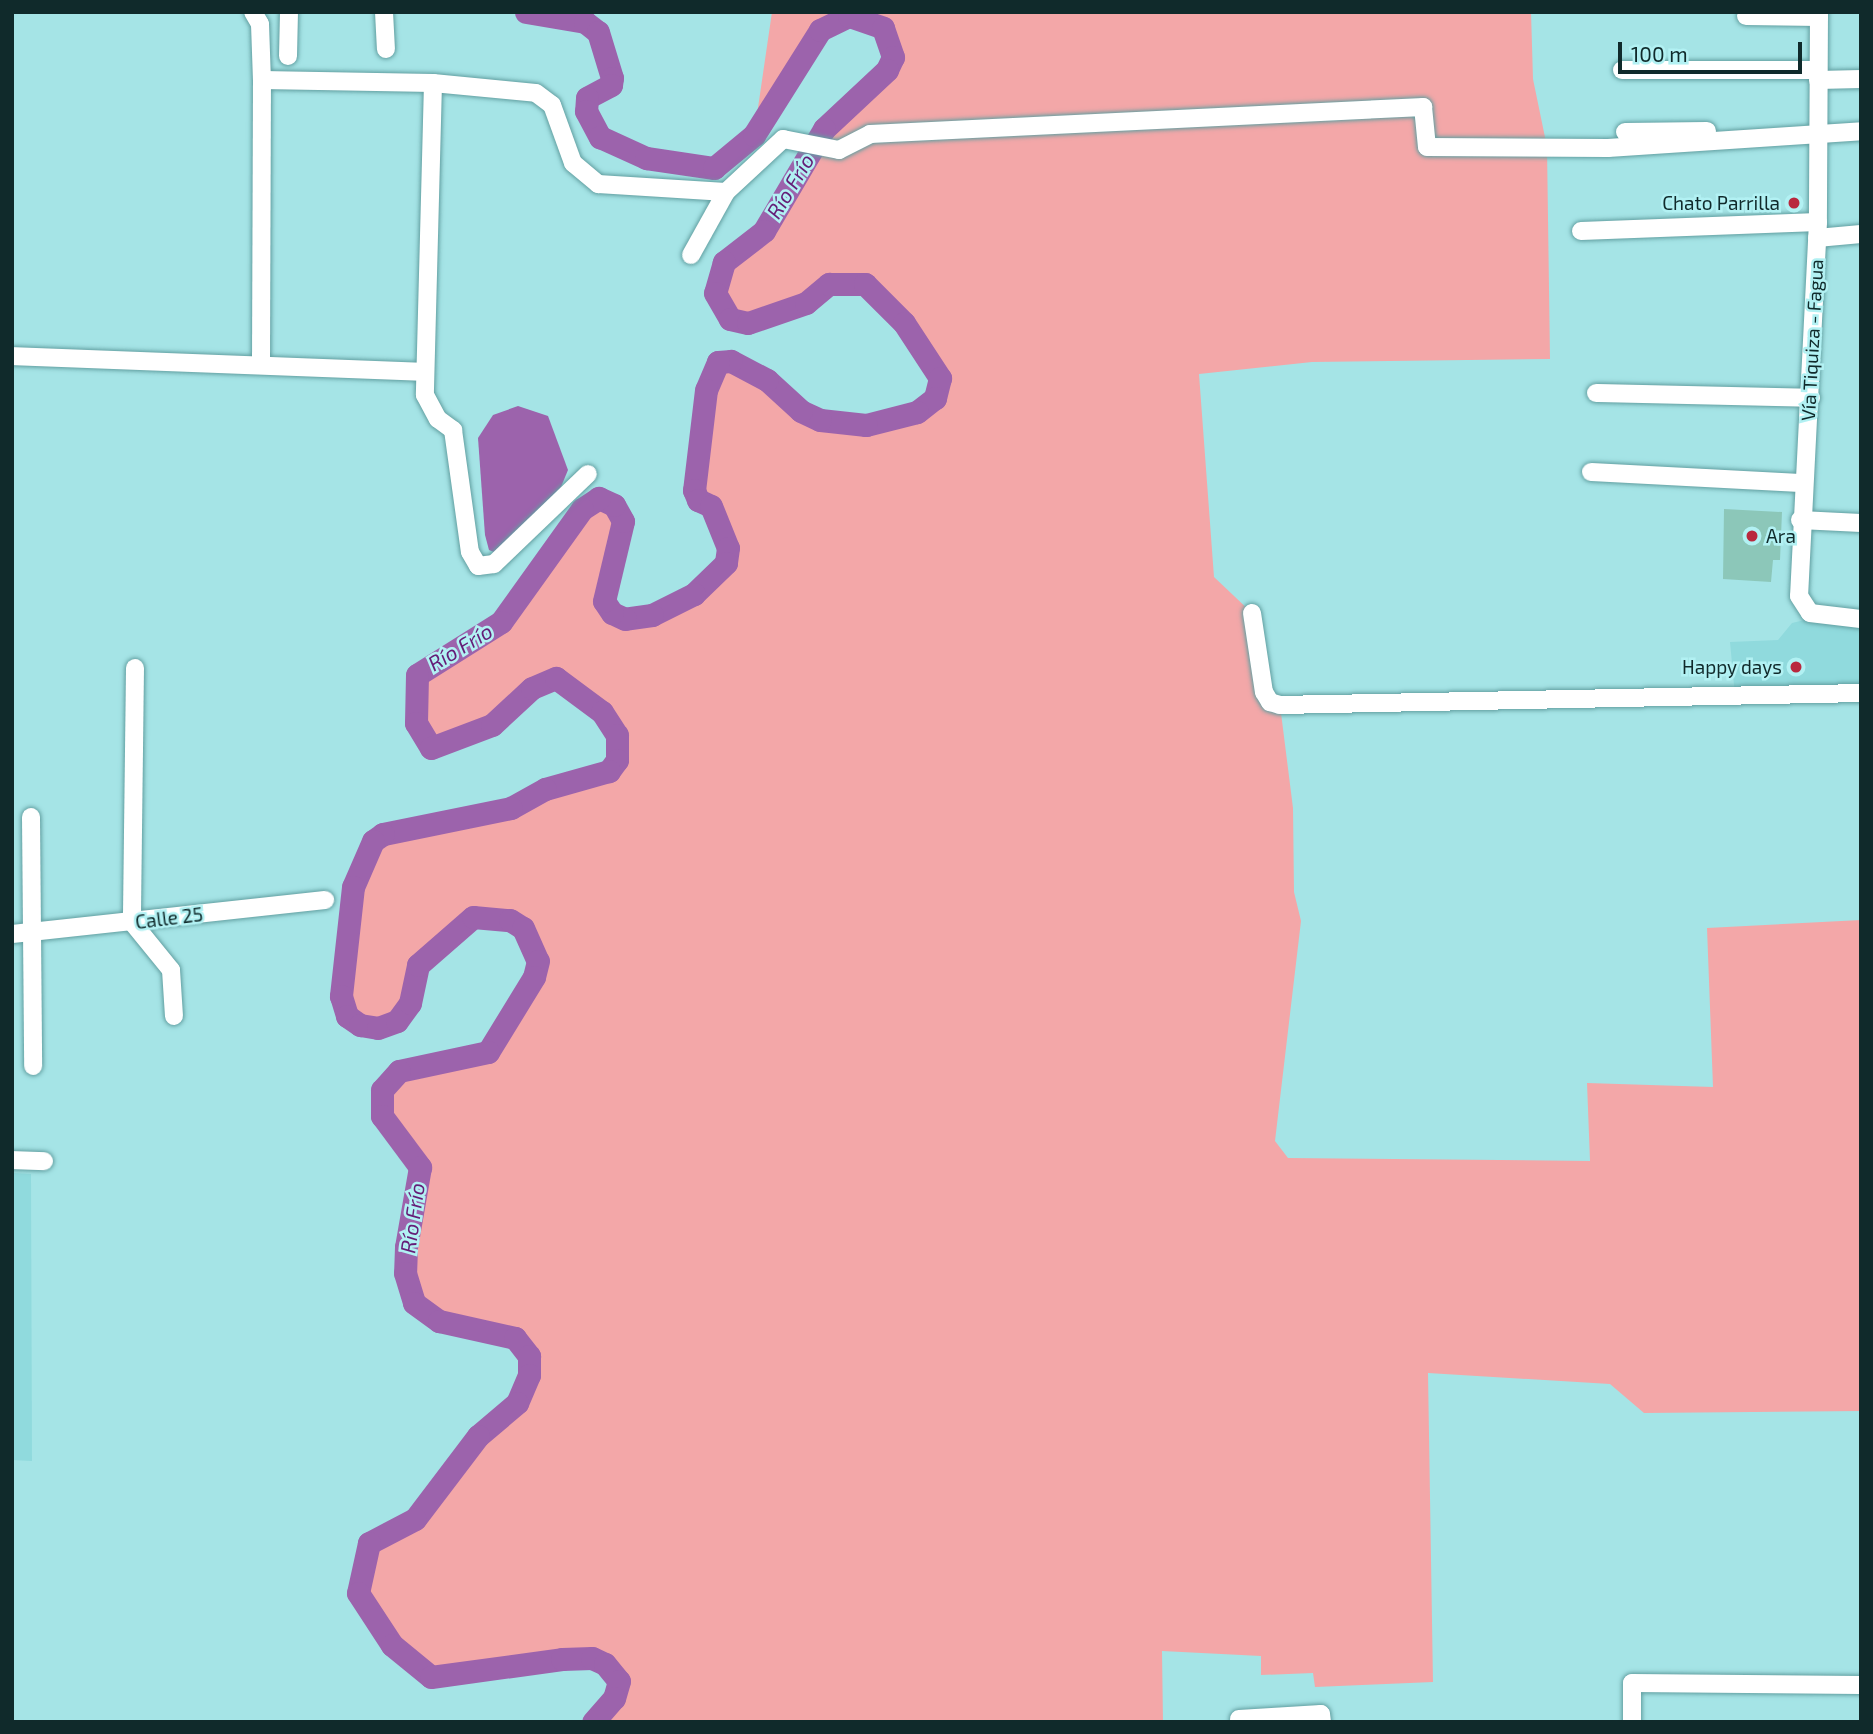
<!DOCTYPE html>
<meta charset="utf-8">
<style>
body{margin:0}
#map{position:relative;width:1873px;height:1734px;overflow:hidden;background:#a5e4e6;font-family:"Exo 2",sans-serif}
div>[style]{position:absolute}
.built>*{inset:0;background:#90dadd}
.green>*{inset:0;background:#f3a7a8}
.water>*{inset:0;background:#9c63ac}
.river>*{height:23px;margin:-11.5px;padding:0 11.5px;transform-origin:11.5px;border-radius:11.5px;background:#9c63ac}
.building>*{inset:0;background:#8cc7b9}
.roads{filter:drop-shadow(0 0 2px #629fa1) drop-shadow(0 0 2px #629fa1)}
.minor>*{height:18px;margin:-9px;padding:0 9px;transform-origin:9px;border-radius:9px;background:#fff}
.dots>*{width:19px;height:19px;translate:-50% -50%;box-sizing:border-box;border:4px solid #b2f1f3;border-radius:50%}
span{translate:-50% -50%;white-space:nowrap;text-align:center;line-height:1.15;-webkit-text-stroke:5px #b2f1f3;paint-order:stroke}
.poi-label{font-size:19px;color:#102a2b}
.right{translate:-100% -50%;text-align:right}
.left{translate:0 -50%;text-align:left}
.street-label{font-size:19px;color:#102a2b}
.water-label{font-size:21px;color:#651d77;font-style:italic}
.frame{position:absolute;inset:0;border:14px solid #102a2b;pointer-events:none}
.scale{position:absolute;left:1618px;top:42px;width:184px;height:32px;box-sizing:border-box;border:4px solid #102a2b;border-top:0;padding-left:9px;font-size:21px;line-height:24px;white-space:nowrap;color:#102a2b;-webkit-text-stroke:5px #b2f1f3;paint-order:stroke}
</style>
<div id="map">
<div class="built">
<i style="clip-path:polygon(1821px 616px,1861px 619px,1861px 693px,1735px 696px,1730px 642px,1778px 640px,1792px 623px)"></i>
<i style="clip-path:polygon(12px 1173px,31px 1174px,32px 1461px,12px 1460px)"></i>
</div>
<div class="green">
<i style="clip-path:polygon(772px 12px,1531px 12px,1533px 79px,1547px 147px,1550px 359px,1312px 362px,1199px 374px,1214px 577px,1252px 613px,1264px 692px,1280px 705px,1293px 808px,1294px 892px,1301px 921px,1275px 1141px,1288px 1158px,1590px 1161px,1587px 1083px,1713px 1087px,1707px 928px,1861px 920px,1861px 1411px,1644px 1413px,1610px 1384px,1428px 1373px,1433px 1682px,1315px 1687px,1313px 1673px,1261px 1675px,1261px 1656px,1162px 1651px,1163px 1722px,593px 1722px,614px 1698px,619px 1681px,605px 1664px,592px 1658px,562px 1659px,431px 1677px,392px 1645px,358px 1593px,369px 1543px,415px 1519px,478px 1436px,517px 1403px,529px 1375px,529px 1356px,515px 1338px,439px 1321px,414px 1303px,405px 1273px,406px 1247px,420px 1167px,382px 1116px,382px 1090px,399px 1071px,488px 1052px,534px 977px,538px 961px,523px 929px,510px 920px,473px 917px,418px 965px,410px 1003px,397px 1021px,378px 1028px,360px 1025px,347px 1016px,341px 996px,353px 887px,373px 841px,383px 834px,511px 808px,545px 789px,609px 771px,618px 746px,602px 712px,571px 687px,546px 679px,492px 725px,431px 748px,416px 723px,417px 675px,501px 622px,582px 509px,599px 498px,614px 505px,623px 521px,604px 601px,612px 613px,626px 619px,652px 615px,694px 594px,726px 563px,728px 548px,711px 506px,698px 500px,694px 490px,706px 390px,718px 362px,731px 361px,767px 380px,801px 411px,820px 420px,896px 422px,935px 398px,940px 378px,935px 362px,865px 284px,829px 284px,806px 303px,748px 323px,730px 319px,720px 307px,715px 293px,724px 262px,764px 231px,824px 129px,887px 70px,893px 57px,883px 28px,849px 16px,833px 20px,798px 60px,754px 135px)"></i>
</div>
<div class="water">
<i style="clip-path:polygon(518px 406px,548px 416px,568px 470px,561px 487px,496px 553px,489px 550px,485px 535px,478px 438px,493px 415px)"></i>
</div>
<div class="river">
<i style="left:526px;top:12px;width:60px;rotate:9.6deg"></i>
<i style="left:585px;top:22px;width:16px;rotate:38deg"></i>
<i style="left:598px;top:32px;width:48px;rotate:73.1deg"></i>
<i style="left:612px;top:78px;width:7px;rotate:98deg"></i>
<i style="left:611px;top:85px;width:27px;rotate:152deg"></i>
<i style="left:587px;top:98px;width:13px;rotate:94deg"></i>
<i style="left:586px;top:111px;width:30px;rotate:62deg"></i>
<i style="left:600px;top:137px;width:51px;rotate:24.5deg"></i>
<i style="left:646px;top:158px;width:69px;rotate:8.4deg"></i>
<i style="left:714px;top:168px;width:52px;rotate:-39.5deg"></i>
<i style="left:754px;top:135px;width:124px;rotate:-57.8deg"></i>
<i style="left:820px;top:30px;width:32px;rotate:-26deg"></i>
<i style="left:849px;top:16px;width:36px;rotate:19deg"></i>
<i style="left:883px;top:28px;width:31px;rotate:71deg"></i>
<i style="left:893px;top:57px;width:14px;rotate:115deg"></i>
<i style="left:887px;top:70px;width:86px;rotate:136.9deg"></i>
<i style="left:824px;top:129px;width:118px;rotate:120.5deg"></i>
<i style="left:764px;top:231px;width:51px;rotate:142.2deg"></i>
<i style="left:724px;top:262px;width:32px;rotate:106deg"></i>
<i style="left:715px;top:293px;width:30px;rotate:60deg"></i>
<i style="left:730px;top:319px;width:18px;rotate:13deg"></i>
<i style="left:748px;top:323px;width:61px;rotate:-19deg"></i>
<i style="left:806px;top:303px;width:30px;rotate:-40deg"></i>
<i style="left:829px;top:284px;width:36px"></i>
<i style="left:865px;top:284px;width:55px;rotate:45deg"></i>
<i style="left:904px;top:323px;width:66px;rotate:56.8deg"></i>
<i style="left:940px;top:378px;width:21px;rotate:104deg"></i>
<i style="left:935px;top:398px;width:23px;rotate:142deg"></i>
<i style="left:917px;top:412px;width:53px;rotate:165.7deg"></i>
<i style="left:866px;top:425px;width:46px;rotate:-173.8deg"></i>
<i style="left:820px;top:420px;width:21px;rotate:-155deg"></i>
<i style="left:801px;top:411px;width:46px;rotate:-137.6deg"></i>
<i style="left:767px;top:380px;width:41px;rotate:-152.2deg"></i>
<i style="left:731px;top:361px;width:13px;rotate:176deg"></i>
<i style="left:718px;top:362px;width:30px;rotate:113deg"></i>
<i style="left:706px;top:390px;width:101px;rotate:96.8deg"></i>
<i style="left:694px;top:490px;width:11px;rotate:68deg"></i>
<i style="left:698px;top:500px;width:14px;rotate:25deg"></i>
<i style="left:711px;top:506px;width:45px;rotate:68deg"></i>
<i style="left:728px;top:548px;width:15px;rotate:98deg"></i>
<i style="left:726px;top:563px;width:45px;rotate:135.9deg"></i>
<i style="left:694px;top:594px;width:47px;rotate:153.4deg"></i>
<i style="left:652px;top:615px;width:27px;rotate:172deg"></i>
<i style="left:625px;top:619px;width:14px;rotate:-155deg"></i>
<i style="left:612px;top:613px;width:14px;rotate:-124deg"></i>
<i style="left:604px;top:601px;width:82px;rotate:-76.6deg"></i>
<i style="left:623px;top:521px;width:18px;rotate:-119deg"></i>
<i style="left:614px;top:505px;width:17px;rotate:-155deg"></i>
<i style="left:599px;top:498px;width:20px;rotate:147deg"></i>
<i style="left:582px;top:509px;width:139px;rotate:125.6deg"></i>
<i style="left:501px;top:622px;width:99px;rotate:147.8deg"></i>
<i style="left:417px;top:675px;width:48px;rotate:91.2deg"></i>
<i style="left:416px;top:723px;width:29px;rotate:59deg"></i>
<i style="left:431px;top:748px;width:65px;rotate:-20.7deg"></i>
<i style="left:492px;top:725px;width:54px;rotate:-42.8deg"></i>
<i style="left:532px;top:688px;width:26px;rotate:-23deg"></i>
<i style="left:556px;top:678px;width:57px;rotate:36.5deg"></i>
<i style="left:602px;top:712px;width:27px;rotate:57deg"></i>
<i style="left:617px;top:735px;width:25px;rotate:90deg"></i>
<i style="left:617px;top:760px;width:14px;rotate:126deg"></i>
<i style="left:609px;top:771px;width:66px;rotate:164.3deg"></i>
<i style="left:545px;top:789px;width:39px;rotate:151deg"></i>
<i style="left:511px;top:808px;width:131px;rotate:168.5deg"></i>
<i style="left:383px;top:834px;width:12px;rotate:145deg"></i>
<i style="left:373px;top:841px;width:50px;rotate:113.5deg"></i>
<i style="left:353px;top:887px;width:110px;rotate:96.3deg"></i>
<i style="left:341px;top:996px;width:21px;rotate:73deg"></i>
<i style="left:347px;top:1016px;width:16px;rotate:35deg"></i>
<i style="left:360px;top:1025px;width:18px;rotate:9deg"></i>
<i style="left:378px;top:1028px;width:20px;rotate:-20deg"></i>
<i style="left:397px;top:1021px;width:22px;rotate:-54deg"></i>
<i style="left:410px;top:1003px;width:39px;rotate:-78deg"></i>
<i style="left:418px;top:965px;width:73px;rotate:-41.1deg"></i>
<i style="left:473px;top:917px;width:37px;rotate:5deg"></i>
<i style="left:510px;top:920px;width:15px;rotate:32deg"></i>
<i style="left:523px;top:928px;width:36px;rotate:66deg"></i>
<i style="left:538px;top:961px;width:16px;rotate:104deg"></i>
<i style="left:534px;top:977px;width:88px;rotate:121.5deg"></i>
<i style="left:488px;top:1052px;width:91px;rotate:167.9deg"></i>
<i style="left:399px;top:1071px;width:25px;rotate:132deg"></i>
<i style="left:382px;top:1090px;width:26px;rotate:90deg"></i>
<i style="left:382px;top:1116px;width:64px;rotate:53.3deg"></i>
<i style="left:420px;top:1167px;width:81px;rotate:99.9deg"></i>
<i style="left:406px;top:1247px;width:26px;rotate:92deg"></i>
<i style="left:405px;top:1273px;width:31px;rotate:73deg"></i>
<i style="left:414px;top:1303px;width:31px;rotate:36deg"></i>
<i style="left:439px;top:1321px;width:78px;rotate:12.6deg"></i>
<i style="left:515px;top:1338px;width:23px;rotate:52deg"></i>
<i style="left:529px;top:1356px;width:19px;rotate:90deg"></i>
<i style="left:529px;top:1375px;width:30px;rotate:113deg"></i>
<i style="left:517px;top:1403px;width:51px;rotate:139.8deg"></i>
<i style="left:478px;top:1436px;width:104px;rotate:127.2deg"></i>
<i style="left:415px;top:1519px;width:52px;rotate:152.4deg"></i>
<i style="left:369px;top:1543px;width:51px;rotate:102.4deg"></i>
<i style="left:358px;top:1593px;width:62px;rotate:56.8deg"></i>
<i style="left:392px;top:1645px;width:50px;rotate:39.4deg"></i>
<i style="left:431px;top:1677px;width:132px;rotate:-7.8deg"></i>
<i style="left:562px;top:1659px;width:30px;rotate:-2deg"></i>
<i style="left:592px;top:1658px;width:14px;rotate:25deg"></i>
<i style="left:605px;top:1664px;width:22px;rotate:51deg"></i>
<i style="left:619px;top:1681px;width:18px;rotate:106deg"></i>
<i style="left:614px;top:1698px;width:32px;rotate:131deg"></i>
</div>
<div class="building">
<i style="clip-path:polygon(1724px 509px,1782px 512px,1780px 560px,1773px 560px,1771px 582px,1723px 579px)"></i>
</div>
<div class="roads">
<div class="minor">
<i style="left:253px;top:12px;width:14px;rotate:60deg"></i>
<i style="left:260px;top:24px;width:56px;rotate:88deg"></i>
<i style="left:262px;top:80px;width:171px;rotate:1deg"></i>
<i style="left:433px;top:83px;width:103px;rotate:5.5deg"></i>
<i style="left:536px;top:93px;width:20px;rotate:37deg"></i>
<i style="left:552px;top:105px;width:62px;rotate:70.1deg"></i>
<i style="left:573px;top:163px;width:33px;rotate:40deg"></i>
<i style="left:598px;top:184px;width:128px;rotate:3.6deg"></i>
<i style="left:726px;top:192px;width:78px;rotate:-42.9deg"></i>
<i style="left:783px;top:139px;width:57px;rotate:11.1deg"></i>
<i style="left:839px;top:150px;width:35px;rotate:-27deg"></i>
<i style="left:870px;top:134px;width:554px;rotate:-2.8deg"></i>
<i style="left:1423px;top:107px;width:40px;rotate:84.3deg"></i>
<i style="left:1427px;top:147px;width:181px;rotate:0.3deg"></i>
<i style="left:1608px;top:148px;width:254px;rotate:-3.8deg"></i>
<i style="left:384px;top:12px;width:37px;rotate:87deg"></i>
<i style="left:1819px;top:12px;width:210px;rotate:90.3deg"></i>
<i style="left:1818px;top:222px;width:374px;rotate:92.9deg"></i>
<i style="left:1799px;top:596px;width:20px;rotate:57deg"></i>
<i style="left:1810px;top:613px;width:51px;rotate:6.7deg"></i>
<i style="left:1746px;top:16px;width:73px;rotate:0.8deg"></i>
<i style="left:288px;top:56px;width:44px;rotate:-88.7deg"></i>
<i style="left:1622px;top:70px;width:196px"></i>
<i style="left:1818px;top:80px;width:43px;rotate:-1.3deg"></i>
<i style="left:433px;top:83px;width:312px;rotate:91.5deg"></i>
<i style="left:425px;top:395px;width:27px;rotate:62deg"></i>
<i style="left:438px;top:419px;width:19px;rotate:36deg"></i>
<i style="left:453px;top:430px;width:123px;rotate:82.1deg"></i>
<i style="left:470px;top:552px;width:16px;rotate:60deg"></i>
<i style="left:478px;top:566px;width:16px;rotate:-7deg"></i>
<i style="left:494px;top:564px;width:130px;rotate:-43.8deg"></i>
<i style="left:1625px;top:132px;width:82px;rotate:-0.7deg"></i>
<i style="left:1581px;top:231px;width:237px;rotate:-2.2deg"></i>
<i style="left:1817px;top:238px;width:44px;rotate:-5.2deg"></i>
<i style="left:691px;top:255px;width:72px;rotate:-60.9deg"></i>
<i style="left:12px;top:356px;width:413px;rotate:2.2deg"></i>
<i style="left:261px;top:364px;width:284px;rotate:-89.8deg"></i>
<i style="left:1596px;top:393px;width:215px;rotate:1.3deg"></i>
<i style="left:1591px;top:472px;width:210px;rotate:3deg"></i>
<i style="left:1800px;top:520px;width:61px;rotate:2.8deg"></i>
<i style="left:1252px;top:613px;width:80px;rotate:81.4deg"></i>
<i style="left:1264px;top:692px;width:12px;rotate:59deg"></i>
<i style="left:1270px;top:702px;width:10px;rotate:17deg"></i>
<i style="left:1280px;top:705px;width:581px;rotate:-1.18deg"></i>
<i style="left:135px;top:668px;width:254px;rotate:90.7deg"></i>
<i style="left:132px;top:922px;width:62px;rotate:50.9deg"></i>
<i style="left:171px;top:970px;width:46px;rotate:86.3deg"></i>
<i style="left:31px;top:817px;width:249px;rotate:89.5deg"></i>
<i style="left:12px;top:934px;width:315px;rotate:-6.2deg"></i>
<i style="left:12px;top:1160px;width:32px;rotate:2deg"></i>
<i style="left:1239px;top:1719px;width:82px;rotate:-3.5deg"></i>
<i style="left:1321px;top:1714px;width:8px;rotate:83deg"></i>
<i style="left:1632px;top:1722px;width:39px;rotate:-90deg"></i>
<i style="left:1632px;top:1683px;width:229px;rotate:0.5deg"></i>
</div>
</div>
<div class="dots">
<i style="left:1794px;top:203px;background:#b9283e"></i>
<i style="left:1752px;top:536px;background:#b9283e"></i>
<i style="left:1796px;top:667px;background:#b9283e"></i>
</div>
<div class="poi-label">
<span class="right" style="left:1780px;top:203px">Chato Parrilla</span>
<span class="left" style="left:1766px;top:536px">Ara</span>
<span class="right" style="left:1782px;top:667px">Happy days</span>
</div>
<div class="street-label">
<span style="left:1812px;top:340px;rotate:-87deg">Vía Tiquiza - Fagua</span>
<span style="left:169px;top:918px;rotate:-7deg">Calle 25</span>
</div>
<div class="water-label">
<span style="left:790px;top:186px;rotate:-59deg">Río Frío</span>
<span style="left:460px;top:647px;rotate:-31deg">Río Frío</span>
<span style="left:412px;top:1218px;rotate:-82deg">Río Frío</span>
</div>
<div class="frame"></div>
<div class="scale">100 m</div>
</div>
